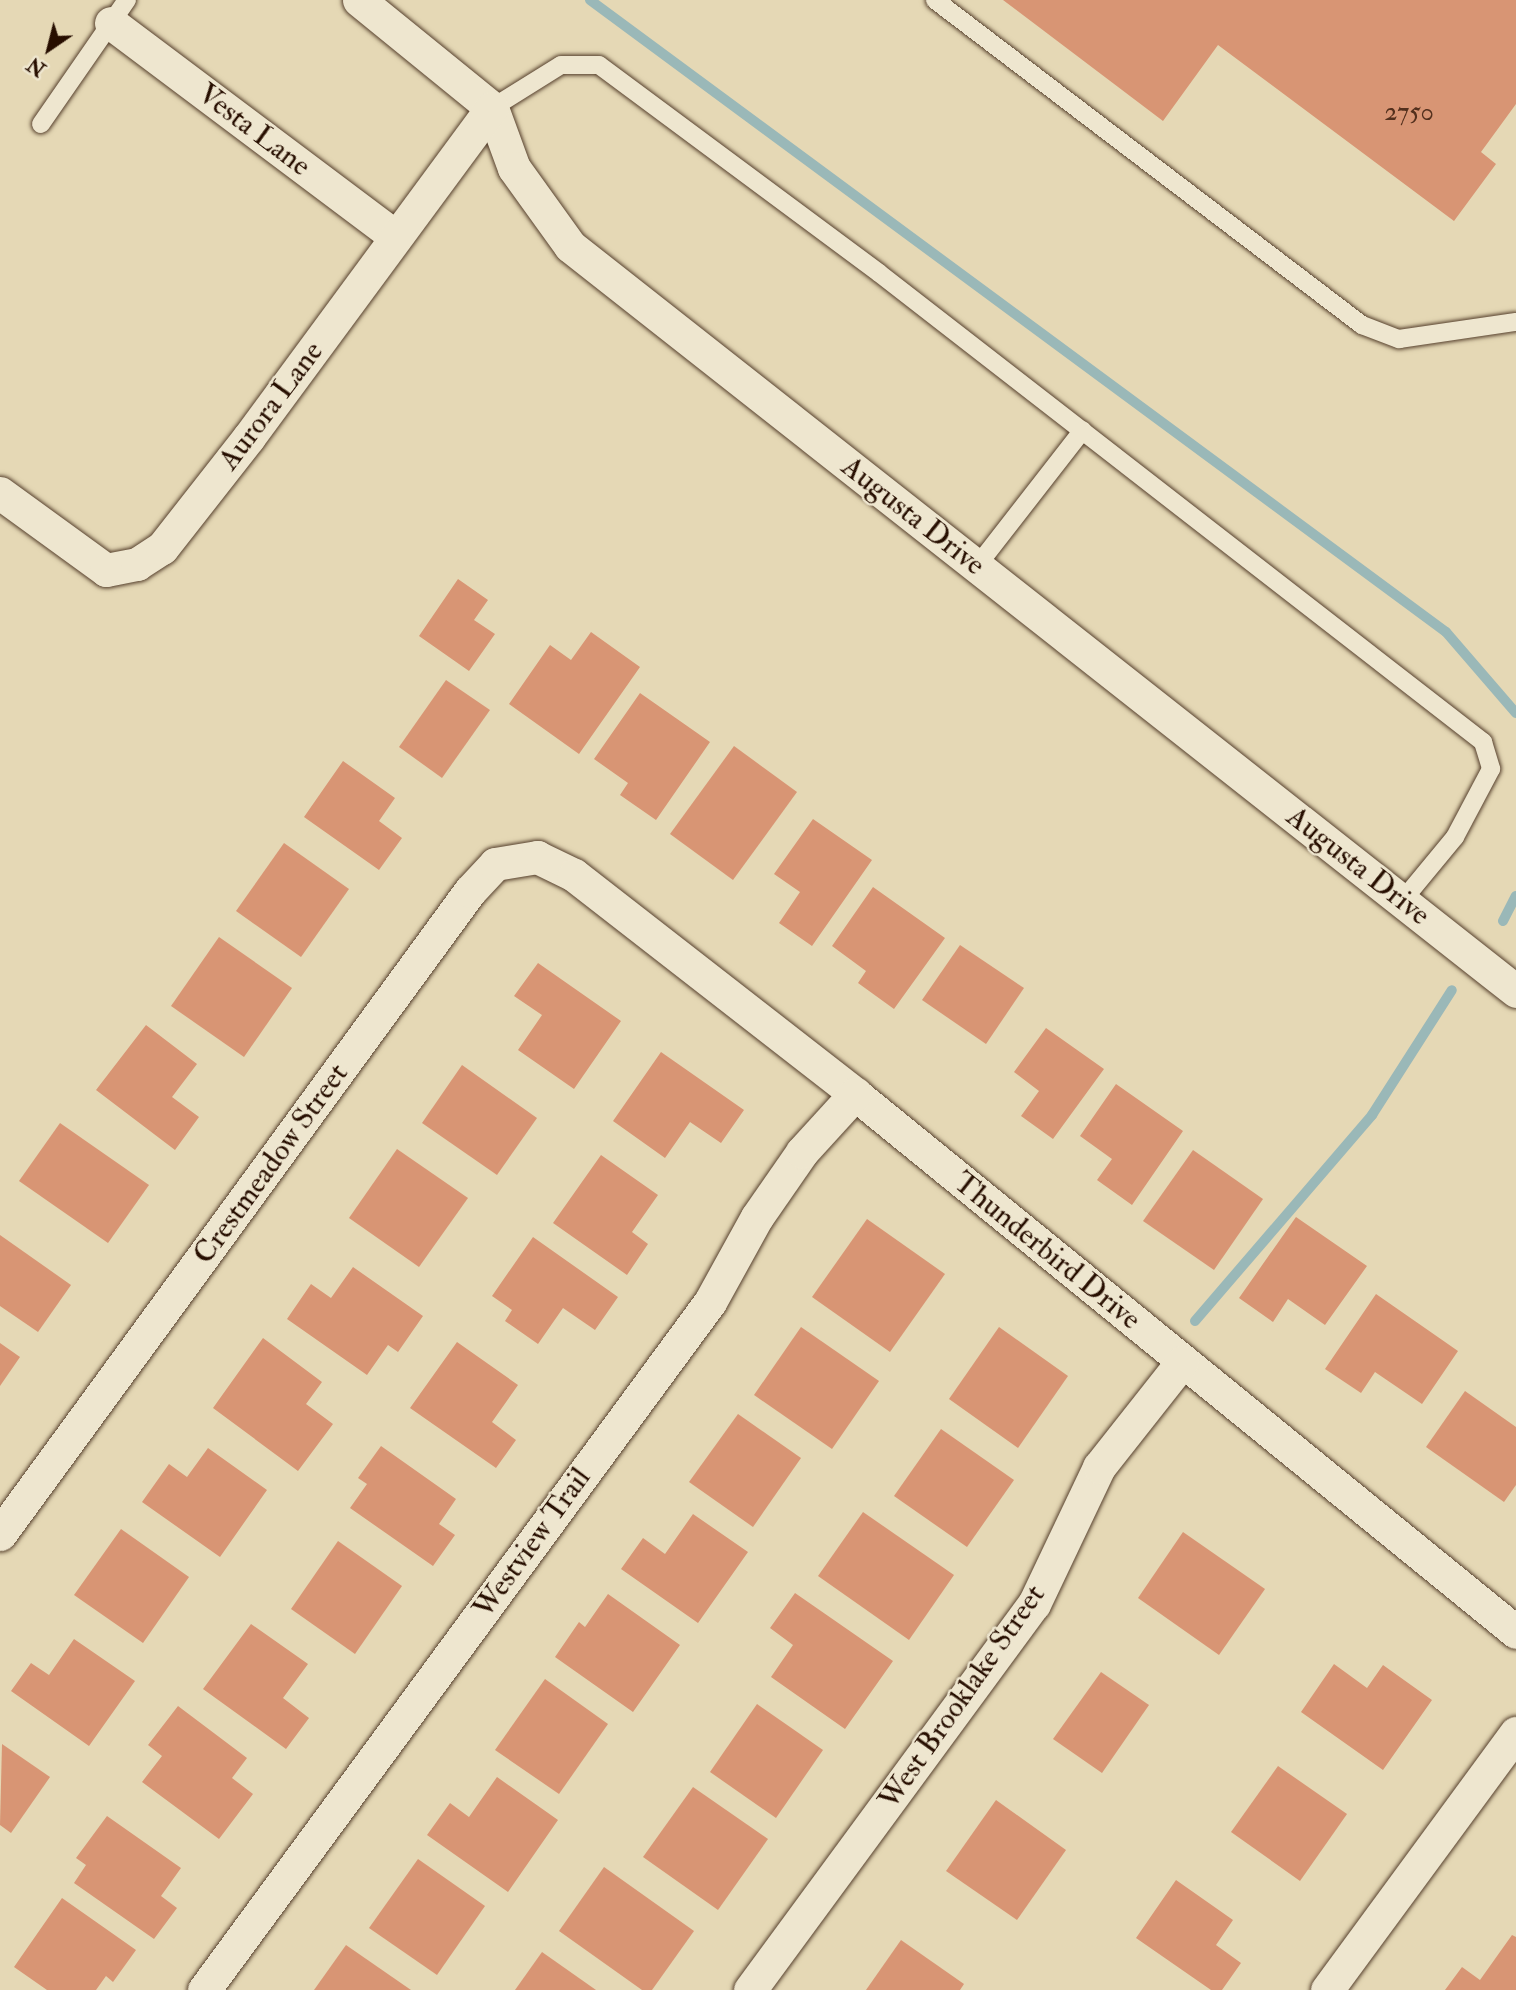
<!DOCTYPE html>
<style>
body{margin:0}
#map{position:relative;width:1516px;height:1990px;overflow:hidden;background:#e5d8b5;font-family:"IM FELL Double Pica",serif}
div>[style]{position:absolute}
.stream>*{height:10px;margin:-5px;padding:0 5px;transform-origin:5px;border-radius:5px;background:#9ab8b8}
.building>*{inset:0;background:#d89574}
.roads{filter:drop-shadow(0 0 2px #56402d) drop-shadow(0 0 2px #56402d)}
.service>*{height:18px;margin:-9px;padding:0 9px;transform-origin:9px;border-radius:9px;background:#eee6cf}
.minor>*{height:33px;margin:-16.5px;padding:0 16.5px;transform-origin:16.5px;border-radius:16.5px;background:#eee6cf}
span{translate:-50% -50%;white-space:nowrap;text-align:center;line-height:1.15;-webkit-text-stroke:5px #eee6cf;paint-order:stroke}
.number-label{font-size:26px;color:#53301d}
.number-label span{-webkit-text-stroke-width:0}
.street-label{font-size:30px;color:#270e00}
.north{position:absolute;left:14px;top:14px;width:70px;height:70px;-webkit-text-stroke:5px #eee6cf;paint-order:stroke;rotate:215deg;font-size:19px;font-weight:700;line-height:28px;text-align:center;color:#270e00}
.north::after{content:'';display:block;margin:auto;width:24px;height:32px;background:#270e00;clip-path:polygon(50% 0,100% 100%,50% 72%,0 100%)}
</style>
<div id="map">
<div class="stream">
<i style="left:590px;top:0;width:1064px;rotate:36.44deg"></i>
<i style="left:1446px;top:632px;width:107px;rotate:49.2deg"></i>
<i style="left:1503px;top:921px;width:28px;rotate:-63deg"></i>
<i style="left:1195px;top:1321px;width:272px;rotate:-49.3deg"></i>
<i style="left:1372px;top:1115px;width:148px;rotate:-57.4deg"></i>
</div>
<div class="building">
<i style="clip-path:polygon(1003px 0,1516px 0,1516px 104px,1481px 152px,1496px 164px,1454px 221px,1218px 45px,1163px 121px)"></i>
<i style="clip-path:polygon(458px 579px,488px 600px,474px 620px,495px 634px,469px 671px,419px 636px)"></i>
<i style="clip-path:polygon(591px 632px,640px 667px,579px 754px,509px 704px,550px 645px,571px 660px)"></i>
<i style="clip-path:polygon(446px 680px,490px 710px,442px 778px,399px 747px)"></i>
<i style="clip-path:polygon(640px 693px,710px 742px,656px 820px,620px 795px,628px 783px,594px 759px)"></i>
<i style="clip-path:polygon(734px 746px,797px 792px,733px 880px,670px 834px)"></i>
<i style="clip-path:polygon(343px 761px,395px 798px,379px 821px,402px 838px,379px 870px,304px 817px)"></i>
<i style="clip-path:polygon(813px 819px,872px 860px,812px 946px,779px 923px,800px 892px,774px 874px)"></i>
<i style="clip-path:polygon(284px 843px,349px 889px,301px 957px,236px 911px)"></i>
<i style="clip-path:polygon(873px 887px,945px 938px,894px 1009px,858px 983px,866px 971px,832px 946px)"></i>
<i style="clip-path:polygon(219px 937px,292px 988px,244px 1057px,171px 1006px)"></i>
<i style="clip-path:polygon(960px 945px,1024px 988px,986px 1044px,922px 1000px)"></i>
<i style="clip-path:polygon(538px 963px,621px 1021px,574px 1089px,518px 1050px,542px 1015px,514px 996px)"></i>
<i style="clip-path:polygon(146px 1025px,197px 1064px,172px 1097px,199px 1117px,175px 1150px,96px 1090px)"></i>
<i style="clip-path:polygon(1046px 1028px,1104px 1069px,1053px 1139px,1021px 1116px,1039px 1091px,1014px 1072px)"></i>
<i style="clip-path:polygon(661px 1052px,744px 1110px,721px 1143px,690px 1122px,665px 1158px,613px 1121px)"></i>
<i style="clip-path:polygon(462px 1065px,537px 1118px,497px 1175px,422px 1123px)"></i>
<i style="clip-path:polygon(1116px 1084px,1183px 1131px,1132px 1205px,1097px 1180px,1112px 1159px,1080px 1136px)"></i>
<i style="clip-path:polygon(60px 1123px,149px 1185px,108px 1243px,19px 1181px)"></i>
<i style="clip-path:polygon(397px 1149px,468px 1198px,419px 1267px,349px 1218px)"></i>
<i style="clip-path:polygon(1193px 1150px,1263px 1199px,1214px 1270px,1143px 1221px)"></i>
<i style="clip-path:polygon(601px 1155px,658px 1195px,632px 1232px,648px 1244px,627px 1275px,553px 1223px)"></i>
<i style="clip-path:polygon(1296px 1217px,1367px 1266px,1325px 1325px,1288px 1299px,1273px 1322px,1239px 1298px)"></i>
<i style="clip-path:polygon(867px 1219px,945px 1274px,890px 1352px,812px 1297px)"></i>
<i style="clip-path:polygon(0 1235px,71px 1285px,38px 1332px,0 1306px)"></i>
<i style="clip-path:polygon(533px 1237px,618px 1297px,595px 1330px,563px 1308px,538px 1344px,505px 1321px,512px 1310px,492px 1296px)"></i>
<i style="clip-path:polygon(353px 1267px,423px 1316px,398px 1352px,388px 1345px,367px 1375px,287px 1319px,311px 1284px,331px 1298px)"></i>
<i style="clip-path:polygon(1376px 1294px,1458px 1351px,1422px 1404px,1375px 1372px,1361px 1393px,1325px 1369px)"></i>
<i style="clip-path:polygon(801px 1327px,879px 1381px,832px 1449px,754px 1395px)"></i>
<i style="clip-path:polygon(999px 1327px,1068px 1376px,1018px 1448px,949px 1399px)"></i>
<i style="clip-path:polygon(263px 1338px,322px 1382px,306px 1404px,333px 1424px,298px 1471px,213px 1408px)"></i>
<i style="clip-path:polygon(457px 1342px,518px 1385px,492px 1422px,516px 1440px,496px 1468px,410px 1408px)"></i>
<i style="clip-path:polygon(0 1343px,20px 1357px,0 1386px)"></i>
<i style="clip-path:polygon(1465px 1391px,1516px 1427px,1516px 1485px,1504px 1502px,1426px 1447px)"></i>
<i style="clip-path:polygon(738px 1414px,801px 1458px,753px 1527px,689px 1482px)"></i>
<i style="clip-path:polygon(941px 1429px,1014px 1480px,967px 1547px,894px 1496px)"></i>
<i style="clip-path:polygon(381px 1446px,456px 1499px,439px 1524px,455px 1535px,433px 1566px,350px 1508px,367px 1484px,358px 1478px)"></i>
<i style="clip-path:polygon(208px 1448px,267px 1490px,220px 1557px,142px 1502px,169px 1464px,187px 1477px)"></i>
<i style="clip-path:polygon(863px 1512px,954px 1575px,909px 1640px,818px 1576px)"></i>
<i style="clip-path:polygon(693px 1514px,748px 1552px,698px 1623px,621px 1569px,643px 1538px,665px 1554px)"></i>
<i style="clip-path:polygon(121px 1529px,189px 1577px,143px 1643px,74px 1595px)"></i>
<i style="clip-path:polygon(1183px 1532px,1265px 1589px,1219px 1655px,1138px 1598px)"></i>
<i style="clip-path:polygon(338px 1541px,402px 1586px,355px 1654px,291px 1609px)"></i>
<i style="clip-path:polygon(795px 1593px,893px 1661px,845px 1729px,771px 1677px,793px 1645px,770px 1628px)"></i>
<i style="clip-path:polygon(608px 1594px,680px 1645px,633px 1712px,555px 1657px,579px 1622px,585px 1627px)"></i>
<i style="clip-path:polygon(251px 1624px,308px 1664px,283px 1698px,309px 1718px,286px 1749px,203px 1689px)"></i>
<i style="clip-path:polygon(74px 1639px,135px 1681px,89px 1746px,11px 1691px,31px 1663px,49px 1675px)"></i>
<i style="clip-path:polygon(1334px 1664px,1367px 1688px,1383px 1665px,1432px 1700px,1383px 1770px,1301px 1712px)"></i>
<i style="clip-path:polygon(1101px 1672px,1149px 1705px,1102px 1773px,1053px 1739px)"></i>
<i style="clip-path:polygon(545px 1679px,608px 1724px,559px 1794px,495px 1750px)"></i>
<i style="clip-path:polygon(757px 1704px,823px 1750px,776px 1818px,710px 1772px)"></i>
<i style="clip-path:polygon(178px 1706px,247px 1758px,232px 1778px,253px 1794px,219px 1839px,142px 1782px,162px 1756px,148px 1745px)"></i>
<i style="clip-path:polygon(2px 1744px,50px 1777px,11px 1833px,0 1825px)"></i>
<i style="clip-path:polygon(1278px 1766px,1347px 1814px,1300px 1881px,1231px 1832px)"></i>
<i style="clip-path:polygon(497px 1777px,558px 1820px,508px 1892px,427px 1835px,450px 1803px,469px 1817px)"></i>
<i style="clip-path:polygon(693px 1787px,768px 1839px,718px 1910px,643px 1857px)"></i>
<i style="clip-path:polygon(996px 1800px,1066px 1850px,1017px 1920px,946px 1871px)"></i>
<i style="clip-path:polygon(107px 1816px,181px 1868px,161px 1896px,177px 1908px,154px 1939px,74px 1883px,86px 1865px,76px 1858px)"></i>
<i style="clip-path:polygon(418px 1859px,485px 1906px,437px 1975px,369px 1928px)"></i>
<i style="clip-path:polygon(604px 1867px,694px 1931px,652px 1990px,642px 1990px,559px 1931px)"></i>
<i style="clip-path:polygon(1176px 1880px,1233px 1920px,1216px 1945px,1241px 1963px,1222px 1990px,1211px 1990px,1136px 1938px)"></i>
<i style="clip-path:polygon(62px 1898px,136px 1950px,113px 1982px,106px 1976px,96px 1990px,47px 1990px,14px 1967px)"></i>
<i style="clip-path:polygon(1512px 1935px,1516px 1937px,1516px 1990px,1445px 1990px,1462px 1967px,1480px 1980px)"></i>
<i style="clip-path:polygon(901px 1940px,964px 1984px,960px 1990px,866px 1990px)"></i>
<i style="clip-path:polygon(346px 1945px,411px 1990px,314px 1990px)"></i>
<i style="clip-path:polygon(542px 1952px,596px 1990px,515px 1990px)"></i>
</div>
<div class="roads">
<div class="service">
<i style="left:935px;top:0;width:537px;rotate:37.28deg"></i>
<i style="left:1362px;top:325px;width:40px;rotate:21deg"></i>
<i style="left:1399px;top:339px;width:118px;rotate:-8.3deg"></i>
<i style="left:492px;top:108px;width:81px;rotate:-31.9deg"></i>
<i style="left:561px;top:65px;width:38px"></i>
<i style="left:599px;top:65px;width:349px;rotate:36.6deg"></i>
<i style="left:879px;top:273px;width:765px;rotate:37.83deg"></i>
<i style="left:1483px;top:742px;width:28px;rotate:73deg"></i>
<i style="left:1491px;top:769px;width:77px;rotate:117.9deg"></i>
<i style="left:1455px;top:837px;width:83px;rotate:129.6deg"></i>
<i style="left:41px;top:124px;width:151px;rotate:-55.3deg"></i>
<i style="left:977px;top:566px;width:172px;rotate:-52.1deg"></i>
</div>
<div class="minor">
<i style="left:359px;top:0;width:171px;rotate:39.1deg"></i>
<i style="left:492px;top:108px;width:64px;rotate:69.9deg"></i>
<i style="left:514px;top:168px;width:96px;rotate:54.3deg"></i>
<i style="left:570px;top:246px;width:1204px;rotate:38.22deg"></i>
<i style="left:111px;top:23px;width:356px;rotate:36.9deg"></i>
<i style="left:0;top:493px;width:131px;rotate:36deg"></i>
<i style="left:106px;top:570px;width:32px;rotate:-11deg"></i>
<i style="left:137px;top:564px;width:30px;rotate:-33deg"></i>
<i style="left:162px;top:548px;width:141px;rotate:-51.9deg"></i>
<i style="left:249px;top:437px;width:409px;rotate:-53.6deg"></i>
<i style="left:0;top:1534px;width:796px;rotate:-53.84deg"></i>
<i style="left:470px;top:891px;width:37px;rotate:-47deg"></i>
<i style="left:495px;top:864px;width:43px;rotate:-9.5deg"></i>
<i style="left:537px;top:857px;width:41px;rotate:25.9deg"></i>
<i style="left:574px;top:875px;width:356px;rotate:37.9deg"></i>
<i style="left:855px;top:1094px;width:852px;rotate:39.14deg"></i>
<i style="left:204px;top:1990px;width:854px;rotate:-53.67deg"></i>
<i style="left:710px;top:1302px;width:97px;rotate:-61.1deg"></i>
<i style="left:757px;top:1217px;width:79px;rotate:-55.3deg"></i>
<i style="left:802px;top:1152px;width:79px;rotate:-47.6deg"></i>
<i style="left:750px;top:1990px;width:479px;rotate:-53.7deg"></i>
<i style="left:1034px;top:1604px;width:152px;rotate:-64.6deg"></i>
<i style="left:1099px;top:1467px;width:134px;rotate:-51.7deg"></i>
<i style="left:1327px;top:1990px;width:319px;rotate:-53.7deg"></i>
</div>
</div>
<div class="number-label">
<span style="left:1409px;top:113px">2750</span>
</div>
<div class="street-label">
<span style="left:254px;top:130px;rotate:37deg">Vesta Lane</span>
<span style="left:271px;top:406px;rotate:-53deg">Aurora Lane</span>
<span style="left:913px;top:516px;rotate:38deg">Augusta Drive</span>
<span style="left:1358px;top:866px;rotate:38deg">Augusta Drive</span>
<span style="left:271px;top:1164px;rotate:-54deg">Crestmeadow Street</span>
<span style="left:1047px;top:1251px;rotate:39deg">Thunderbird Drive</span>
<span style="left:532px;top:1543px;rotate:-54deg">Westview Trail</span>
<span style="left:962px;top:1697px;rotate:-55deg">West Brooklake Street</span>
</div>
<div class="north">N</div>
</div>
